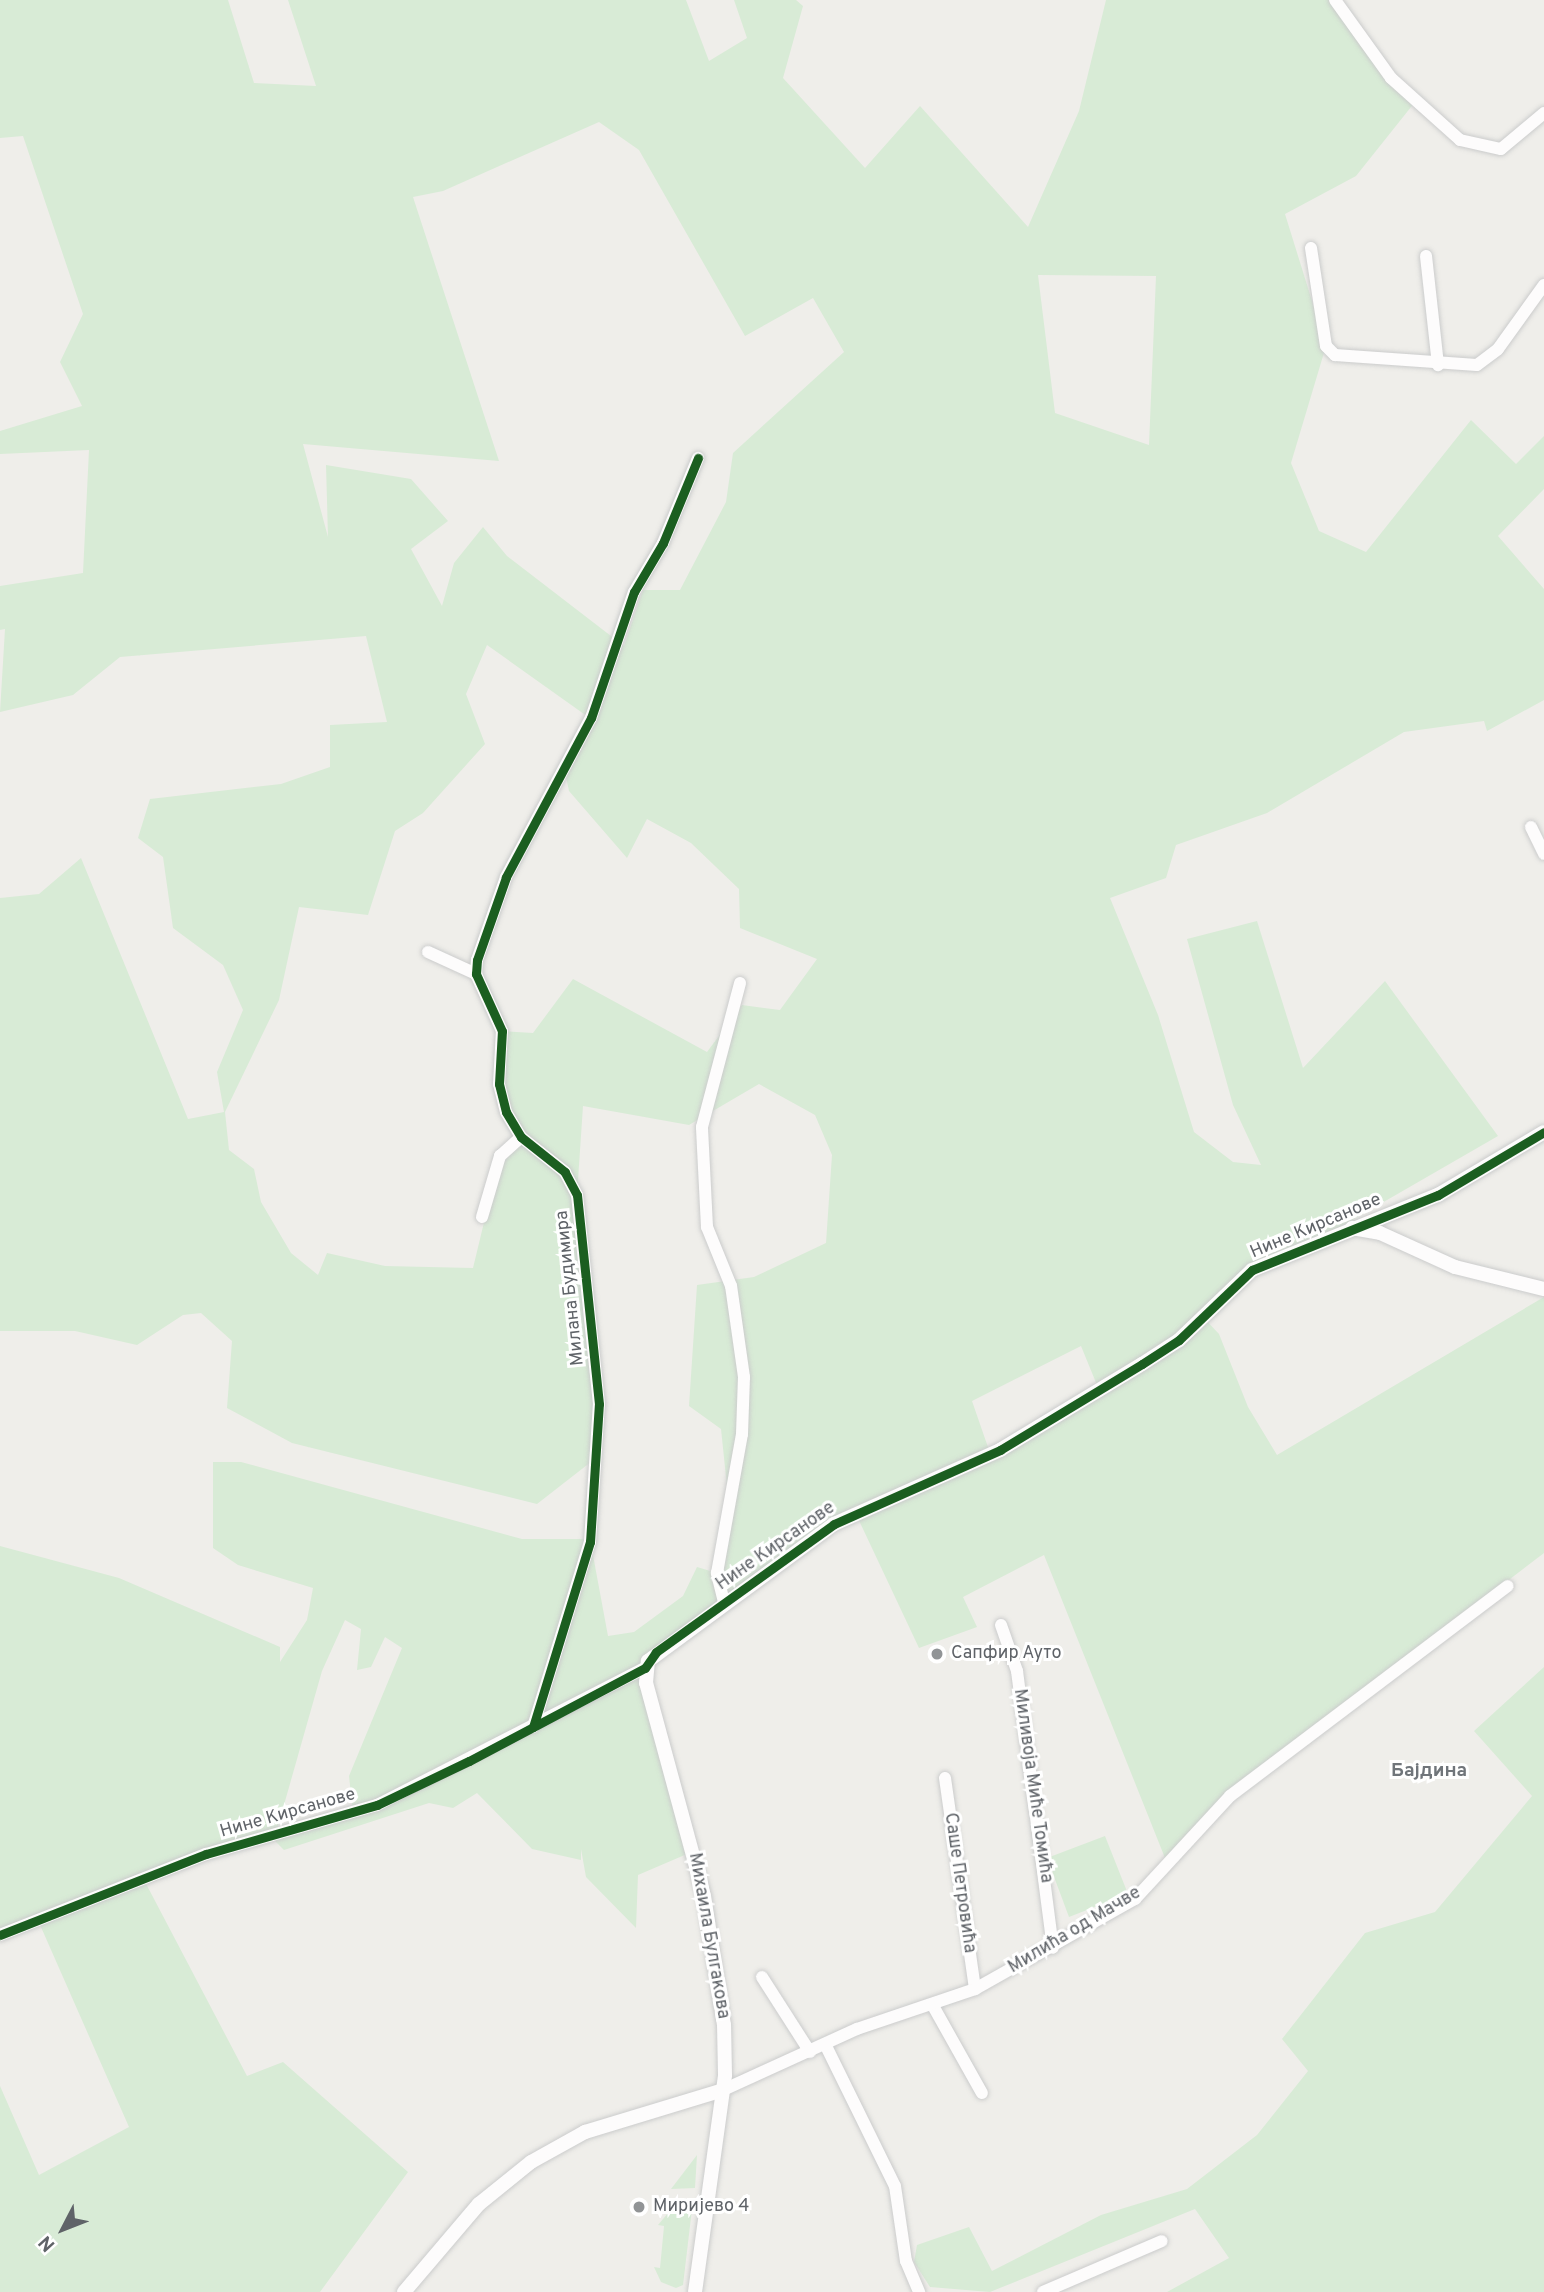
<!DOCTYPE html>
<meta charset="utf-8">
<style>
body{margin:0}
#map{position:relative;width:1544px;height:2292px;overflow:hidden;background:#efeeea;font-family:Overpass,sans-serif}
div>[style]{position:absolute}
.green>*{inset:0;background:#d8ebd6}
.roads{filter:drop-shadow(0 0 2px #cbcccc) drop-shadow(0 0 2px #cbcccc)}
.minor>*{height:12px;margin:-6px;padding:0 6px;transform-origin:6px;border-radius:6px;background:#fdfcfc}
.tertiary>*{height:14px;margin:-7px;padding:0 7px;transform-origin:7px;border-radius:7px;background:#fdfcfc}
.cycleway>*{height:9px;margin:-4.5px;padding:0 4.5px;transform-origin:4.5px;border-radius:4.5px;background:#1b5e20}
.dots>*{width:19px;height:19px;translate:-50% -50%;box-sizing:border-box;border:4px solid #fff;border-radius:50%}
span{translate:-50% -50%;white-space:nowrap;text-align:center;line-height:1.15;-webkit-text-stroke:6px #fff;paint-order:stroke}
.street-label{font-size:18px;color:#5f6368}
.poi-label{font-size:18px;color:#5f6368}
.left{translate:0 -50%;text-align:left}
.neighbourhood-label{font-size:19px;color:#70757a;font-weight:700}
.north{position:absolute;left:28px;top:2194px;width:70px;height:70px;-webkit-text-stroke:5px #fff;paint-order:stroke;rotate:228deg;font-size:19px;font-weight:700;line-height:28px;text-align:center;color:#5f6368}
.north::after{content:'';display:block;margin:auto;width:24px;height:32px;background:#5f6368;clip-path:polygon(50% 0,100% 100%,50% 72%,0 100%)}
</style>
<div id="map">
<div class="green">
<i style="clip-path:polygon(evenodd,0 0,228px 0,254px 83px,316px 86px,288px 0,686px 0,709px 61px,747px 38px,734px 0,796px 0,803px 6px,783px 78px,865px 168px,920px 106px,1028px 227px,1079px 111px,1106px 0,1334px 0,1415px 102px,1356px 176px,1285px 214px,1326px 346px,1291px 463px,1319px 531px,1366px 552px,1471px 420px,1516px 464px,1544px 436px,1544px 489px,1498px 536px,1544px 589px,1544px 700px,1487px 731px,1484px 721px,1404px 732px,1267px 813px,1176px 845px,1166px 878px,1110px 898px,1158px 1015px,1194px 1132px,1233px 1162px,1261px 1165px,1233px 1105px,1187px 939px,1257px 921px,1303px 1068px,1385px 981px,1498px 1136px,1290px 1256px,1252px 1270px,1202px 1316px,1219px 1334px,1248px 1407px,1277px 1455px,1544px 1297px,1544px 1553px,1289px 1749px,1167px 1863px,1044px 1555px,963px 1597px,977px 1627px,919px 1648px,855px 1512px,645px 1668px,694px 1851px,638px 1875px,636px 1928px,586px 1877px,581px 1849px,581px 1860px,532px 1849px,477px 1793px,453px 1808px,429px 1803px,284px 1850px,273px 1839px,143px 1878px,247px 2076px,283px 2062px,408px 2172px,320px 2292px,0 2292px,0 2086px,39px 2175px,129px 2127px,37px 1918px,0 1935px,0 1546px,119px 1578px,280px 1647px,280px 1662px,307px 1620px,313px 1588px,238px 1565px,213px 1548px,213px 1462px,241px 1462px,522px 1539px,590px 1539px,608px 1636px,634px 1632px,683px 1596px,697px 1567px,717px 1573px,730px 1515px,721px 1429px,689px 1406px,697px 1285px,754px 1277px,826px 1243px,832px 1155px,815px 1115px,759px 1084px,689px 1125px,583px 1106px,577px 1195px,599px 1403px,596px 1458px,537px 1504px,292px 1443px,227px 1408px,232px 1341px,201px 1313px,183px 1315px,137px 1345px,75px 1331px,0 1331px,0 898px,39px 894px,81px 858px,188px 1119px,224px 1112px,217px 1072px,243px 1010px,223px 965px,173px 928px,163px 857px,138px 838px,150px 799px,281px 784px,330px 767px,330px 725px,387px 722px,366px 636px,120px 657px,73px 695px,0 712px,5px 629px,0 630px,0 586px,83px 573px,89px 450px,0 454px,0 431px,82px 406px,60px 362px,83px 314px,23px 136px,0 138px,0 0,599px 122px,639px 150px,745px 336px,813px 298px,844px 352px,733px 453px,726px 502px,680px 590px,643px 590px,624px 646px,507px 556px,483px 527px,454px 563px,442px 606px,411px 549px,448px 521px,411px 479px,326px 465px,328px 537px,303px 444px,499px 461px,413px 197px,443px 191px,599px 122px,0 0,1038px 275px,1156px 276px,1149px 445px,1055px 413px,1038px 275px,0 0,487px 645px,591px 719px,565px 772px,569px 791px,627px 858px,647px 819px,691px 843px,739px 889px,740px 928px,817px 959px,780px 1010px,742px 1005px,707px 1052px,573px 979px,533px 1033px,502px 1031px,506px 1112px,521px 1137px,500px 1156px,473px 1268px,385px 1266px,327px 1253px,318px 1275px,291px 1253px,261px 1202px,254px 1169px,229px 1150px,225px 1112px,279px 1000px,299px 907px,368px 915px,395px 831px,423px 813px,485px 744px,466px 694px,487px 645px,0 0,1081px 1346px,1099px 1390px,990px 1453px,972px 1401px,1081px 1346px,0 0,345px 1620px,361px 1629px,357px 1670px,371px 1667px,385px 1637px,402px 1648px,349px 1776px,353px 1813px,276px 1833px,322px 1671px,345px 1620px)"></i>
<i style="clip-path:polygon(1544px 1667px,1544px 2292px,1167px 2292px,1229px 2258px,1195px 2209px,990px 2292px,930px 2287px,914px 2262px,917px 2245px,969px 2227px,992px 2271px,1101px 2215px,1187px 2189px,1257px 2135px,1308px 2071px,1282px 2039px,1365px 1933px,1435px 1912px,1532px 1796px,1474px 1731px)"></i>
<i style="clip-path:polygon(1105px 1836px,1128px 1894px,1069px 1917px,1047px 1858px)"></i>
<i style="clip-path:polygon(697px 2155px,695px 2188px,671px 2189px)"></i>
<i style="clip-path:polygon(674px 2206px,692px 2209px,683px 2285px,676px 2288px,661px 2282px,654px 2267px,660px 2268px,664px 2226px,658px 2225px)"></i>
</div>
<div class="roads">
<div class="minor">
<i style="left:1335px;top:0;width:96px;rotate:54.3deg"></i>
<i style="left:1391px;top:78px;width:93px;rotate:41.9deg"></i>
<i style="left:1460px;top:140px;width:42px;rotate:12.4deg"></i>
<i style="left:1501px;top:149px;width:56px;rotate:-39.9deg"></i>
<i style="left:1311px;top:248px;width:99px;rotate:81.3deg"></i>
<i style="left:1326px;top:346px;width:13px;rotate:45deg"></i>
<i style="left:1335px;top:355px;width:142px;rotate:4deg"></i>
<i style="left:1477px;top:365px;width:26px;rotate:-37deg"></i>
<i style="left:1498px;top:349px;width:79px;rotate:-54.3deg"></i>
<i style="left:1426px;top:256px;width:110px;rotate:83.7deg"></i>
<i style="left:1531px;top:827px;width:30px;rotate:64deg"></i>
<i style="left:428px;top:952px;width:53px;rotate:24.6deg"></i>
<i style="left:482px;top:1217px;width:64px;rotate:-73.6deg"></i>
<i style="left:500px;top:1156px;width:28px;rotate:-42deg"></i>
<i style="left:724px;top:1602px;width:30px;rotate:-104deg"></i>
<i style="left:717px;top:1573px;width:141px;rotate:-79.8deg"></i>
<i style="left:742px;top:1434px;width:57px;rotate:-88deg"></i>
<i style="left:744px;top:1377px;width:92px;rotate:-98.1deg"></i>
<i style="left:731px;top:1286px;width:64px;rotate:-112.1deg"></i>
<i style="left:707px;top:1227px;width:100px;rotate:-92.9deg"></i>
<i style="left:702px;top:1127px;width:149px;rotate:-75.2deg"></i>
<i style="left:1001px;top:1625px;width:49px;rotate:70.8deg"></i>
<i style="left:1017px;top:1671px;width:279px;rotate:82.6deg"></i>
<i style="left:533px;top:1727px;width:194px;rotate:-72.9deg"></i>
<i style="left:590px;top:1542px;width:138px;rotate:-86.3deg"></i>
<i style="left:599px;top:1404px;width:210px;rotate:-96deg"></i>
<i style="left:577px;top:1195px;width:26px;rotate:-118deg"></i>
<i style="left:565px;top:1172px;width:56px;rotate:-141.5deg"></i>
<i style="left:521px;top:1137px;width:29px;rotate:-121deg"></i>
<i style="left:506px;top:1112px;width:29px;rotate:-104deg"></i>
<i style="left:499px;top:1084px;width:53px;rotate:-86.8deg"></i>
<i style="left:502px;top:1031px;width:63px;rotate:-114.5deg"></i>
<i style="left:476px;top:974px;width:14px;rotate:-86deg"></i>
<i style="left:477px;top:960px;width:88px;rotate:-70.7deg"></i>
<i style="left:506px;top:877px;width:180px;rotate:-61.9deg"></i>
<i style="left:591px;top:718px;width:133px;rotate:-71.2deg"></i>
<i style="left:634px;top:592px;width:57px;rotate:-59.4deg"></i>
<i style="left:663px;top:543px;width:92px;rotate:-67.6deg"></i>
<i style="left:945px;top:1778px;width:213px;rotate:81.9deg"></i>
<i style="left:0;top:1935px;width:221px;rotate:-21.5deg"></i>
<i style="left:206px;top:1854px;width:178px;rotate:-16deg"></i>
<i style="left:377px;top:1805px;width:301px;rotate:-27.1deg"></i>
<i style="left:762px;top:1977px;width:89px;rotate:57.4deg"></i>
<i style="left:932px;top:2004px;width:102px;rotate:60.7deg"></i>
<i style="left:825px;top:2044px;width:158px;rotate:63.8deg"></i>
<i style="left:895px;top:2186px;width:76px;rotate:81.7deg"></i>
<i style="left:906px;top:2261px;width:34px;rotate:67deg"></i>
<i style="left:723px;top:2090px;width:147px;rotate:-24.5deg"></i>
<i style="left:857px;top:2029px;width:125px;rotate:-18.7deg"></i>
<i style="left:975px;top:1989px;width:184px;rotate:-29.4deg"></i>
<i style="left:1135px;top:1899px;width:140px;rotate:-47.3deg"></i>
<i style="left:1230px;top:1796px;width:348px;rotate:-37.1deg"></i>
<i style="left:1043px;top:2292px;width:129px;rotate:-23.2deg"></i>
</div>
<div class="tertiary">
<i style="left:1352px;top:1228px;width:28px;rotate:10deg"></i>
<i style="left:1380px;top:1233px;width:82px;rotate:24.4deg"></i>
<i style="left:1455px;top:1267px;width:92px;rotate:13.9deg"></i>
<i style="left:404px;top:2292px;width:116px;rotate:-49.6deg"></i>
<i style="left:479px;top:2204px;width:67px;rotate:-38.9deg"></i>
<i style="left:531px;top:2162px;width:62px;rotate:-29.1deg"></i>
<i style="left:585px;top:2132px;width:144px;rotate:-16.9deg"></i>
<i style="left:695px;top:2292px;width:219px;rotate:-82.1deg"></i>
<i style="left:725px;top:2075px;width:50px;rotate:-91.1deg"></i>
<i style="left:724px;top:2025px;width:131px;rotate:-98.8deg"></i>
<i style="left:704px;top:1896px;width:221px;rotate:-105.2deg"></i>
<i style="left:646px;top:1683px;width:22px;rotate:-85deg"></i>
<i style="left:648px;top:1661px;width:231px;rotate:-36.4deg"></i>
<i style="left:834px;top:1524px;width:182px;rotate:-24deg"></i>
<i style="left:1000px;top:1450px;width:166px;rotate:-31.2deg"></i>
<i style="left:1142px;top:1364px;width:44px;rotate:-33deg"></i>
<i style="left:1179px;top:1340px;width:101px;rotate:-43.8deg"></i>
<i style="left:1252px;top:1270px;width:201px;rotate:-22deg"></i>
<i style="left:1438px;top:1195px;width:123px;rotate:-30.7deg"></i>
</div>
</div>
<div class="cycleway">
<i style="left:533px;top:1727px;width:194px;rotate:-72.9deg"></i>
<i style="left:590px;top:1542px;width:138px;rotate:-86.3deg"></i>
<i style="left:599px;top:1404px;width:210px;rotate:-96deg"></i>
<i style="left:577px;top:1195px;width:26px;rotate:-118deg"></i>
<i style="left:565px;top:1172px;width:56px;rotate:-141.5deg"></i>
<i style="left:521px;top:1137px;width:29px;rotate:-121deg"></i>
<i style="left:506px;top:1112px;width:29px;rotate:-104deg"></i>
<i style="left:499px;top:1084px;width:53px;rotate:-86.8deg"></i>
<i style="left:502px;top:1031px;width:63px;rotate:-114.5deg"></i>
<i style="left:476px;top:974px;width:14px;rotate:-86deg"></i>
<i style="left:477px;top:960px;width:88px;rotate:-70.7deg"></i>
<i style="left:506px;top:877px;width:180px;rotate:-61.9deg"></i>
<i style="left:591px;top:718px;width:133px;rotate:-71.2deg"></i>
<i style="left:634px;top:592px;width:57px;rotate:-59.4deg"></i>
<i style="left:663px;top:543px;width:92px;rotate:-67.6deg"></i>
<i style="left:0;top:1935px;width:221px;rotate:-21.5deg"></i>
<i style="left:206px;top:1854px;width:178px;rotate:-16deg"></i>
<i style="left:377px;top:1805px;width:102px;rotate:-25.6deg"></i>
<i style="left:469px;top:1761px;width:199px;rotate:-27.9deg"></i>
<i style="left:645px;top:1668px;width:19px;rotate:-55deg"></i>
<i style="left:656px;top:1652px;width:219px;rotate:-35.7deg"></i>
<i style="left:834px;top:1524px;width:182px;rotate:-24deg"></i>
<i style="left:1000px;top:1450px;width:166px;rotate:-31.2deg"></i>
<i style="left:1142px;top:1364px;width:44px;rotate:-33deg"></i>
<i style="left:1179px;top:1340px;width:101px;rotate:-43.8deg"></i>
<i style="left:1252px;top:1270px;width:201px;rotate:-22deg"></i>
<i style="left:1438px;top:1195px;width:123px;rotate:-30.7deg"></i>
</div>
<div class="dots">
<i style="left:937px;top:1654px;background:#919496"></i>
<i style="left:639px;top:2207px;background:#919496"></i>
</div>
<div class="street-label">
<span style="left:1316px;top:1227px;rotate:-23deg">Нине Кирсанове</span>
<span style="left:571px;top:1288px;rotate:-96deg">Милана Будимира</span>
<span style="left:776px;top:1547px;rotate:-35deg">Нине Кирсанове</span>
<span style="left:1032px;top:1786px;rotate:82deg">Миливоја Миће Томића</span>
<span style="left:288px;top:1814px;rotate:-16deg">Нине Кирсанове</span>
<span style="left:959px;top:1883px;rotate:82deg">Саше Петровића</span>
<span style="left:1075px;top:1931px;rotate:-31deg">Милића од Мачве</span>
<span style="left:708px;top:1936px;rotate:80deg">Михаила Булгакова</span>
</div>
<div class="poi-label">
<span class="left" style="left:951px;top:1654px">Сапфир Ауто</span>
<span class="left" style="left:653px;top:2207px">Миријево 4</span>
</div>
<div class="neighbourhood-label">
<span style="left:1429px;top:1772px">Бајдина</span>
</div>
<div class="north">N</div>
</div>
